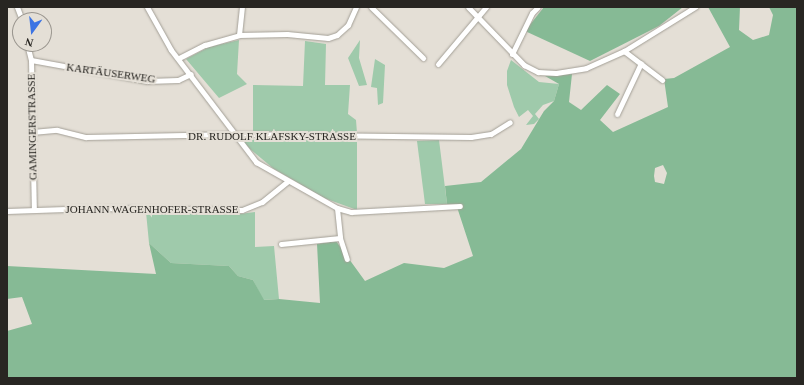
<!DOCTYPE html>
<meta charset="utf-8">
<style>
body{margin:0}
#map{position:relative;width:804px;height:385px;overflow:hidden;background:#e4dfd6;font-family:Georgia,serif}
div>[style]{position:absolute}
.green>*{inset:0;background:#9fcaab}
.forest>*{inset:0;background:#86ba95}
.roads{filter:drop-shadow(0 0 1px #a39f96) drop-shadow(0 0 1px #a39f96)}
.minor>*{height:5px;margin:-2.5px;padding:0 2.5px;transform-origin:2.5px;border-radius:2.5px;background:#fff}
span{translate:-50% -50%;white-space:nowrap;text-align:center;line-height:1.15;-webkit-text-stroke:4px #e4dfd6;paint-order:stroke}
.street-label{font-size:11px;color:#282622}
.frame{position:absolute;inset:0;border:8px solid #282622;pointer-events:none}
.north{position:absolute;left:12px;top:12px;width:40px;height:40px;box-sizing:border-box;background:#e4dfd6;border:1px solid #99958e;border-radius:50%;rotate:195deg;font-size:11px;font-weight:700;line-height:16px;text-align:center;color:#282622}
.north::after{content:'';display:block;margin:auto;width:14px;height:18px;background:#3c74e3;clip-path:polygon(50% 0,100% 100%,50% 72%,0 100%)}
</style>
<div id="map">
<div class="green">
<i style="clip-path:polygon(239px 40px,237px 74px,247px 84px,219px 98px,186px 59px,209px 47px)"></i>
<i style="clip-path:polygon(360px 40px,359px 58px,367px 85px,359px 86px,348px 58px)"></i>
<i style="clip-path:polygon(305px 41px,326px 44px,325px 85px,350px 85px,348px 114px,356px 120px,357px 133px,253px 131px,253px 85px,303px 86px)"></i>
<i style="clip-path:polygon(375px 59px,385px 65px,383px 103px,378px 105px,377px 88px,371px 87px)"></i>
<i style="clip-path:polygon(511px 60px,539px 82px,559px 84px,554px 101px,543px 105px,535px 114px,539px 119px,534px 124px,526px 125px,533px 116px,528px 110px,519px 117px,514px 107px,507px 85px,507px 71px)"></i>
<i style="clip-path:polygon(245px 139px,357px 141px,357px 210px,324px 198px,274px 169px,243px 143px)"></i>
<i style="clip-path:polygon(439px 140px,447px 204px,425px 204px,417px 141px)"></i>
<i style="clip-path:polygon(146px 212px,232px 215px,255px 212px,255px 247px,274px 246px,279px 299px,263px 300px,253px 280px,238px 276px,229px 266px,171px 263px,149px 243px)"></i>
</div>
<div class="forest">
<i style="clip-path:polygon(544px 7px,683px 7px,659px 26px,590px 61px,525px 31px)"></i>
<i style="clip-path:polygon(evenodd,708px 7px,740px 7px,739px 30px,753px 40px,769px 35px,773px 15px,769px 7px,797px 7px,797px 378px,7px 378px,7px 331px,32px 324px,22px 297px,7px 299px,7px 266px,156px 274px,149px 243px,171px 263px,229px 266px,238px 276px,253px 280px,264px 300px,279px 299px,320px 303px,317px 244px,336px 241px,365px 281px,404px 263px,444px 268px,473px 256px,456px 204px,447px 204px,445px 186px,481px 182px,521px 149px,544px 111px,554px 101px,559px 84px,545px 76px,572px 74px,569px 102px,581px 110px,607px 85px,620px 94px,600px 120px,613px 132px,668px 107px,664px 79px,674px 78px,730px 47px,708px 7px,663px 165px,667px 173px,664px 184px,655px 182px,654px 176px,655px 168px,663px 165px)"></i>
</div>
<div class="roads">
<div class="minor">
<i style="left:17px;top:7px;width:14px;rotate:69deg"></i>
<i style="left:147px;top:7px;width:49px;rotate:60.8deg"></i>
<i style="left:171px;top:50px;width:141px;rotate:52.8deg"></i>
<i style="left:256px;top:162px;width:93px;rotate:29.6deg"></i>
<i style="left:337px;top:208px;width:15px;rotate:16deg"></i>
<i style="left:351px;top:212px;width:109px;rotate:-3.2deg"></i>
<i style="left:371px;top:7px;width:73px;rotate:44.4deg"></i>
<i style="left:468px;top:7px;width:81px;rotate:46deg"></i>
<i style="left:524px;top:65px;width:16px;rotate:27deg"></i>
<i style="left:538px;top:72px;width:18px;rotate:3deg"></i>
<i style="left:556px;top:73px;width:30px;rotate:-9deg"></i>
<i style="left:586px;top:68px;width:42px;rotate:-24.1deg"></i>
<i style="left:624px;top:51px;width:84px;rotate:-31.8deg"></i>
<i style="left:239px;top:35px;width:28px;rotate:-84deg"></i>
<i style="left:27px;top:44px;width:16px;rotate:76deg"></i>
<i style="left:31px;top:60px;width:150px;rotate:88.9deg"></i>
<i style="left:624px;top:51px;width:48px;rotate:37.3deg"></i>
<i style="left:512px;top:54px;width:46px;rotate:-64deg"></i>
<i style="left:532px;top:13px;width:8px;rotate:-45deg"></i>
<i style="left:179px;top:58px;width:29px;rotate:-27deg"></i>
<i style="left:205px;top:45px;width:35px;rotate:-16deg"></i>
<i style="left:239px;top:35px;width:48px;rotate:-1.2deg"></i>
<i style="left:287px;top:34px;width:41px;rotate:5.6deg"></i>
<i style="left:328px;top:38px;width:9px;rotate:-18deg"></i>
<i style="left:337px;top:35px;width:15px;rotate:-42deg"></i>
<i style="left:348px;top:25px;width:20px;rotate:-66deg"></i>
<i style="left:31px;top:60px;width:118px;rotate:10.3deg"></i>
<i style="left:147px;top:81px;width:31px;rotate:-2deg"></i>
<i style="left:178px;top:80px;width:14px;rotate:-25deg"></i>
<i style="left:438px;top:64px;width:75px;rotate:-49.9deg"></i>
<i style="left:617px;top:114px;width:56px;rotate:-64.8deg"></i>
<i style="left:32px;top:132px;width:25px;rotate:-5deg"></i>
<i style="left:57px;top:130px;width:30px;rotate:14deg"></i>
<i style="left:86px;top:137px;width:148px;rotate:-1.2deg"></i>
<i style="left:234px;top:134px;width:237px;rotate:0.7deg"></i>
<i style="left:471px;top:137px;width:20px;rotate:-9deg"></i>
<i style="left:491px;top:134px;width:22px;rotate:-32deg"></i>
<i style="left:337px;top:208px;width:30px;rotate:84deg"></i>
<i style="left:340px;top:238px;width:22px;rotate:72deg"></i>
<i style="left:7px;top:211px;width:88px;rotate:-2deg"></i>
<i style="left:95px;top:208px;width:147px;rotate:0.8deg"></i>
<i style="left:242px;top:210px;width:22px;rotate:-22deg"></i>
<i style="left:262px;top:202px;width:33px;rotate:-39deg"></i>
<i style="left:281px;top:244px;width:59px;rotate:-5.8deg"></i>
</div>
</div>
<div class="street-label">
<span style="left:111px;top:73px;rotate:8deg">KARTÄUSERWEG</span>
<span style="left:32px;top:127px;rotate:-91deg">GAMINGERSTRASSE</span>
<span style="left:272px;top:136px">DR. RUDOLF KLAFSKY-STRASSE</span>
<span style="left:152px;top:209px">JOHANN WAGENHOFER-STRASSE</span>
</div>
<div class="frame"></div>
<div class="north">N</div>
</div>
